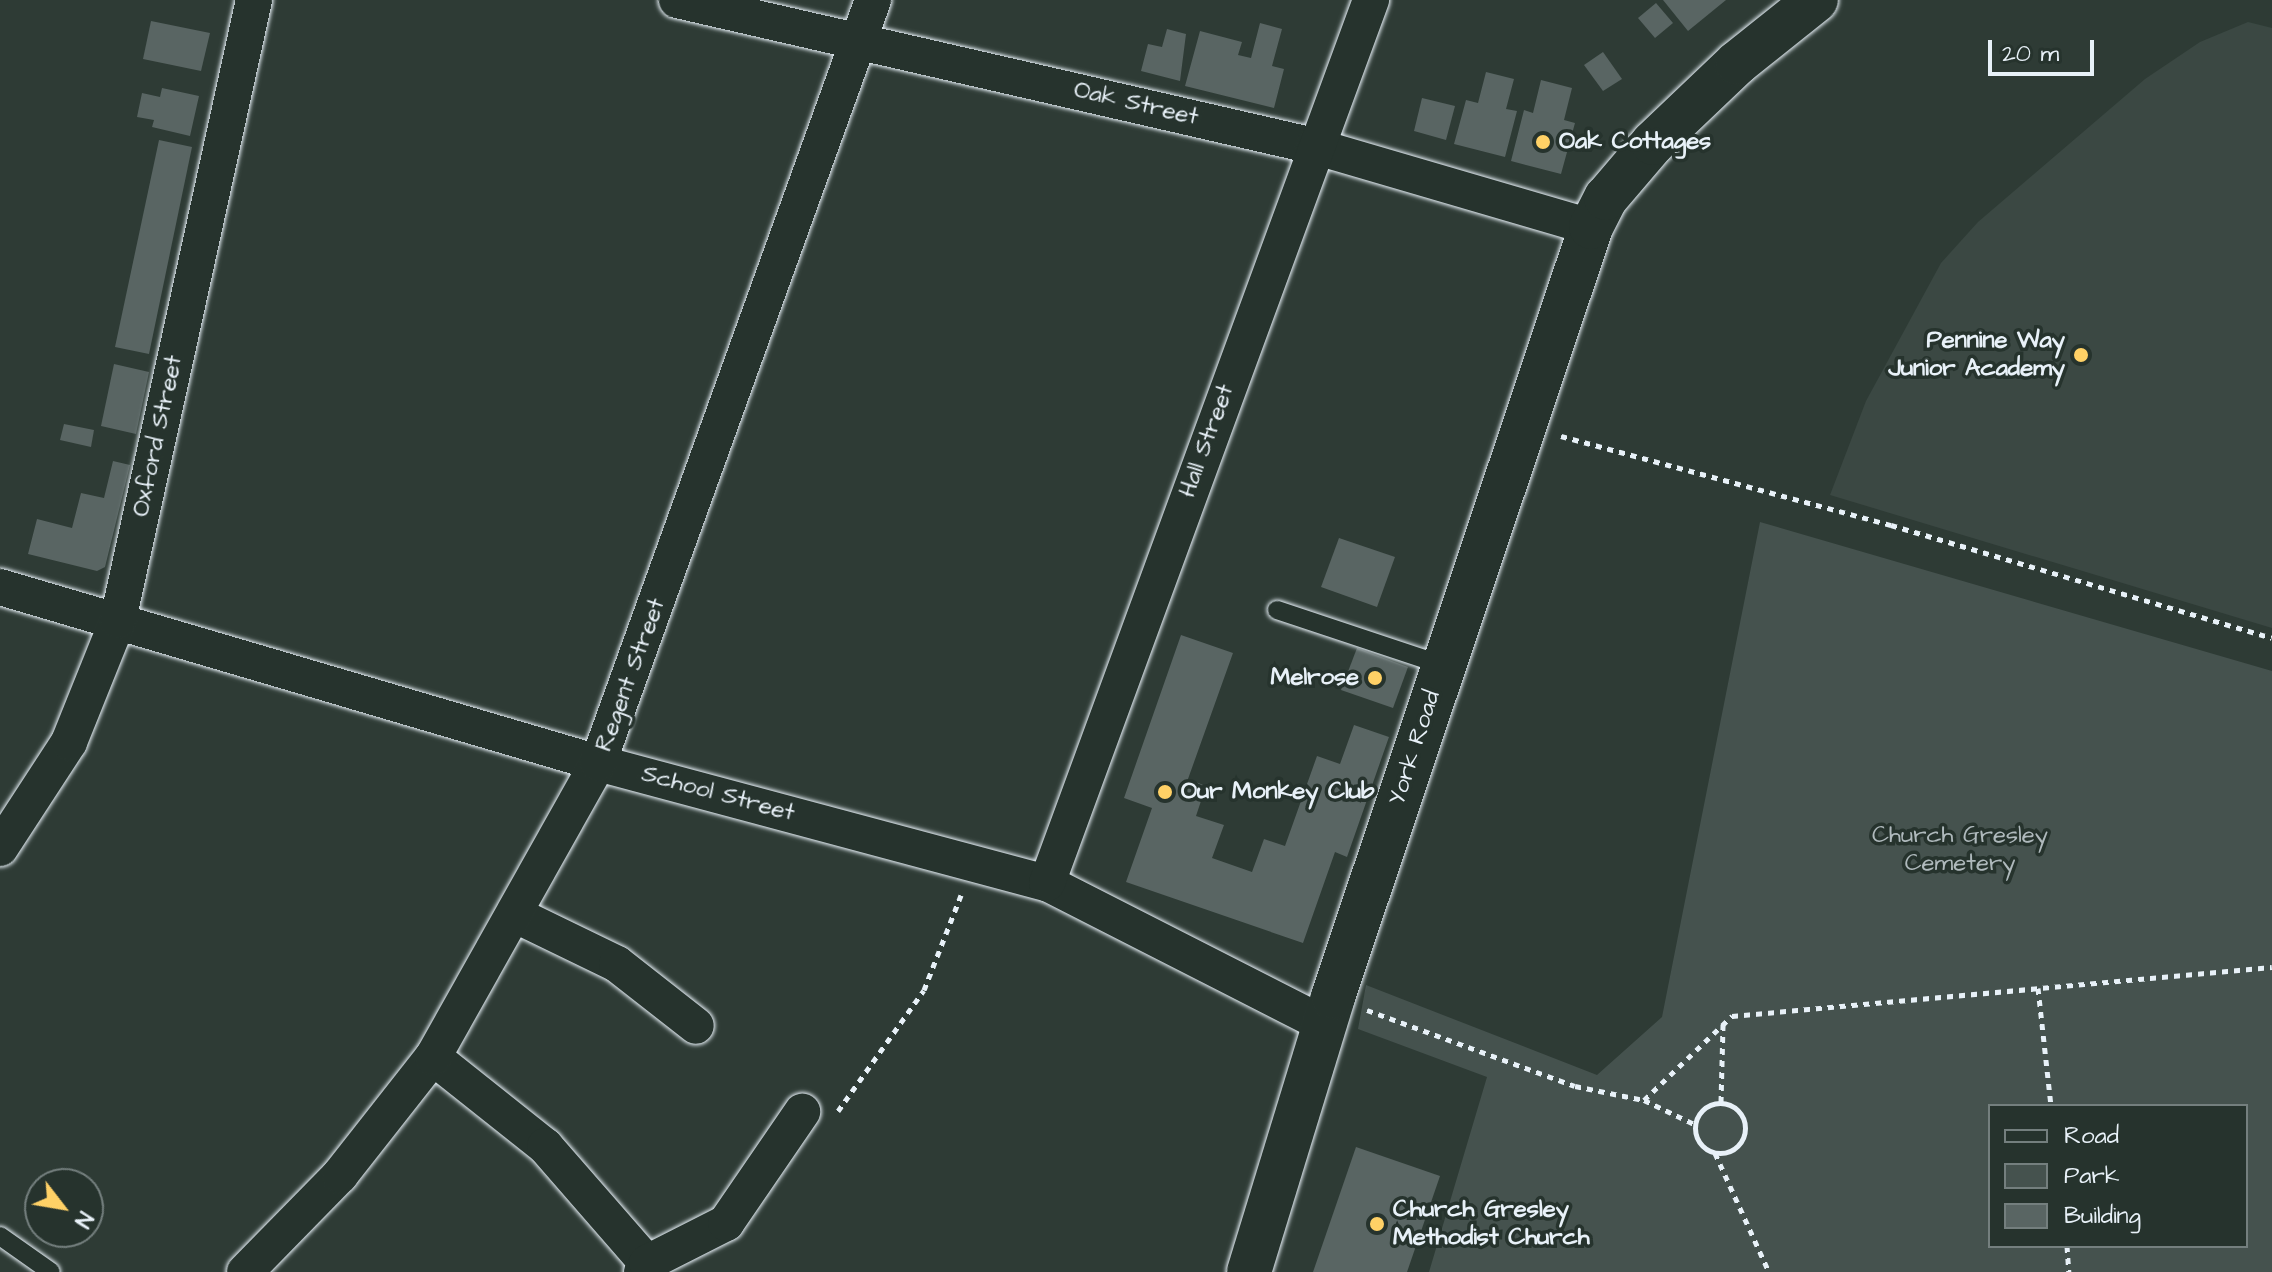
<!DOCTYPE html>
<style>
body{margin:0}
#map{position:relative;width:2272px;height:1272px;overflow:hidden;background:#2e3b35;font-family:"Architects Daughter",sans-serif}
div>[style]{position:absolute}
.built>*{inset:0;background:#3b4843}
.green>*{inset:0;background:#45524e}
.building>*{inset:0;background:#596563}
.path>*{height:5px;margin-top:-2.5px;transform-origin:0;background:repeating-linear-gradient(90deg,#e8f1f8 0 6px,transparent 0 12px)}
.path>.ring{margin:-2.5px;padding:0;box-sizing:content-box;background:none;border:5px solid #e8f1f8;border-radius:50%}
.roads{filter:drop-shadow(0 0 2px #e8f1f8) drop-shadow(0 0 2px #e8f1f8)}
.lane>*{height:18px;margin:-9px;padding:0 9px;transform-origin:9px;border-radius:9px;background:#26332d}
.street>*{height:36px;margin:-18px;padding:0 18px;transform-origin:18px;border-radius:18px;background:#26332d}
.secondary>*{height:44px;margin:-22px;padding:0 22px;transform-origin:22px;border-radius:22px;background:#26332d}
.dots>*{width:22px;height:22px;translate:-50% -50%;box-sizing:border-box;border:4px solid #26332d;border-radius:50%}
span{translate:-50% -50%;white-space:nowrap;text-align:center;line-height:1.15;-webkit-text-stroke:7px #26332d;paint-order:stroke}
.street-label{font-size:24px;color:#e8f1f8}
.poi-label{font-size:24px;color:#e8f1f8;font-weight:700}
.left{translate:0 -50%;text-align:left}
.right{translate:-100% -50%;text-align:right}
.park-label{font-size:24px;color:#afb9bc}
.legend{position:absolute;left:1988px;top:1104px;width:260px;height:144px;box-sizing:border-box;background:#26332d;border:2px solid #747f7e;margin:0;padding:10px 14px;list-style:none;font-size:24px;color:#e8f1f8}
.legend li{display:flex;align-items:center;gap:16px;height:40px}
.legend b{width:40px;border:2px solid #747f7e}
.north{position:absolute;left:24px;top:1168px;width:80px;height:80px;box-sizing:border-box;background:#26332d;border:2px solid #747f7e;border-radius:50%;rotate:121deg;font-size:22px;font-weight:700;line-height:32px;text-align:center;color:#e8f1f8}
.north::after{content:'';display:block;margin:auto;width:28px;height:36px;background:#ffd166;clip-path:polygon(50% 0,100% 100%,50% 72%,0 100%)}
.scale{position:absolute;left:1988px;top:40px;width:106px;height:36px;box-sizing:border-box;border:4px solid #e8f1f8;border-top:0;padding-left:10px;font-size:24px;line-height:28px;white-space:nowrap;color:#e8f1f8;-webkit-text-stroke:6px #26332d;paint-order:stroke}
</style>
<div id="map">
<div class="built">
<i style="clip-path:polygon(2248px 22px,2272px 28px,2272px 628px,1830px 495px,1866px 401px,1941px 263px,1978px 222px,2145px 79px,2200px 42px)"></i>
</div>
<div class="green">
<i style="clip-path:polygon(evenodd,1760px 522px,2272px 671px,2272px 1272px,1429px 1272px,1487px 1077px,1358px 1029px,1366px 985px,1597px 1075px,1662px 1017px,1760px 522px,1990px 1106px,2246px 1106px,2246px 1246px,1990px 1246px,1990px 1106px)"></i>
</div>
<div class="building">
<i style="clip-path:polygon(1663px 0,1726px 0,1688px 31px)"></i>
<i style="clip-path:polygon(1656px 3px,1673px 23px,1655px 38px,1638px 18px)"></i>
<i style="clip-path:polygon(151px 21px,210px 33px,201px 71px,143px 59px)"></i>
<i style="clip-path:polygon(1260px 23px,1282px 29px,1272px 66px,1284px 69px,1274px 108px,1185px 86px,1200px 31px,1242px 42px,1238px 55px,1251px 58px)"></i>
<i style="clip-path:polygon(1167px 29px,1186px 34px,1180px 81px,1141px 71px,1148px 44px,1162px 47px)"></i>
<i style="clip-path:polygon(1603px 52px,1622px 79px,1603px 91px,1584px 65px)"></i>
<i style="clip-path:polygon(1486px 72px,1514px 79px,1506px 109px,1517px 111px,1505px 157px,1454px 144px,1466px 100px,1478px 103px)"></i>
<i style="clip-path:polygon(1541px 80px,1572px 88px,1564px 120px,1575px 123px,1561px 174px,1511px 161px,1524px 110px,1533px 113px)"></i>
<i style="clip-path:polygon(162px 88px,199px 96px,190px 136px,152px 127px,154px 120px,137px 117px,142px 93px,160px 97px)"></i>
<i style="clip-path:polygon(1422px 98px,1455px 106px,1446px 140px,1414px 131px)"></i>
<i style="clip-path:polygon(159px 140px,192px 147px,149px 354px,115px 347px)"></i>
<i style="clip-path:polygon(114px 364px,149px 372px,136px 434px,101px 426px)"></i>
<i style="clip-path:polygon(64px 424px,94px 430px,91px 447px,60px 440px)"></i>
<i style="clip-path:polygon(113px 461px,130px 465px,105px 567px,97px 571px,28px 554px,37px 519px,72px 528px,81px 493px,104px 498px)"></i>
<i style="clip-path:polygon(1339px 538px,1395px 557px,1377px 607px,1321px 587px)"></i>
<i style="clip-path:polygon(1181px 635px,1233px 653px,1188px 779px,1206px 786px,1196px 816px,1224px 825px,1212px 858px,1252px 872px,1264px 839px,1285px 846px,1317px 756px,1340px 764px,1354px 725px,1389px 737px,1347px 857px,1335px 852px,1303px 943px,1126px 882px,1152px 808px,1124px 798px)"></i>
<i style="clip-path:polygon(1357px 648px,1408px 667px,1393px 708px,1341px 690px)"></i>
<i style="clip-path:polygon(1356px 1147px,1440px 1176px,1407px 1272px,1313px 1272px)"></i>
</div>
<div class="path">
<i style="left:1561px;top:436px;width:342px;rotate:15.1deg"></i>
<i style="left:1891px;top:525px;width:397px;rotate:16.5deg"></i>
<i style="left:2038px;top:988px;width:119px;rotate:83.7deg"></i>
<i style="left:1367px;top:1010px;width:221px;rotate:20.1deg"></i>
<i style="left:1575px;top:1086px;width:70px;rotate:11.5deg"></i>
<i style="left:1644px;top:1100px;width:122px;rotate:-43.7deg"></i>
<i style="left:1732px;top:1016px;width:542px;rotate:-5.18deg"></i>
<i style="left:1644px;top:1100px;width:55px;rotate:25.6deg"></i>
<i style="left:1721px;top:1102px;width:78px;rotate:-88.5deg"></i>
<i class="ring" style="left:1695px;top:1103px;width:45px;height:45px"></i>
<i style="left:838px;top:1111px;width:148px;rotate:-54.6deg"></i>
<i style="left:924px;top:990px;width:102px;rotate:-68.7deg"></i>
<i style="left:1715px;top:1153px;width:131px;rotate:65.6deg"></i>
<i style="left:2067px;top:1246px;width:26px;rotate:86deg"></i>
</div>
<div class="roads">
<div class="lane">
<i style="left:1277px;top:610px;width:174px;rotate:18.4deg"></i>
<i style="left:0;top:1236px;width:62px;rotate:35.2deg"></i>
</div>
<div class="street">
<i style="left:677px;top:0;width:654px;rotate:12.91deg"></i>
<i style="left:1314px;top:146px;width:289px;rotate:16.3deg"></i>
<i style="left:0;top:587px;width:623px;rotate:16.4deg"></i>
<i style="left:598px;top:763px;width:465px;rotate:15deg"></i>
<i style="left:1047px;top:883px;width:311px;rotate:27deg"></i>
<i style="left:0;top:848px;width:126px;rotate:-56.9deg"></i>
<i style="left:69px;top:742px;width:131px;rotate:-68.1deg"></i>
<i style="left:118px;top:620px;width:635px;rotate:-77.63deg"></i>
<i style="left:1047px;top:883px;width:941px;rotate:-69.85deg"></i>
<i style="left:514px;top:914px;width:114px;rotate:25.9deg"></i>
<i style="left:617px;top:964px;width:100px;rotate:38.1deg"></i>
<i style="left:433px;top:1057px;width:143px;rotate:38.5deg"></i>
<i style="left:545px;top:1146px;width:155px;rotate:48.9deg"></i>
<i style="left:245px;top:1272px;width:136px;rotate:-45.6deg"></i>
<i style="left:340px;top:1175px;width:150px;rotate:-51.8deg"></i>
<i style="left:433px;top:1057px;width:337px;rotate:-60.7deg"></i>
<i style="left:598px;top:763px;width:811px;rotate:-70.18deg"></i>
<i style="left:642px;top:1272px;width:10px;rotate:-61deg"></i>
<i style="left:647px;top:1263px;width:89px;rotate:-26.9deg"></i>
<i style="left:726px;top:1223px;width:135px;rotate:-55.6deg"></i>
</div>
<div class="secondary">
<i style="left:1249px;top:1272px;width:288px;rotate:-73deg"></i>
<i style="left:1333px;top:997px;width:812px;rotate:-71.48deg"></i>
<i style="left:1591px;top:227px;width:33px;rotate:-63deg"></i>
<i style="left:1606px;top:198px;width:72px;rotate:-49.5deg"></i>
<i style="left:1653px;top:143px;width:116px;rotate:-43.6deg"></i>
<i style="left:1737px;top:63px;width:101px;rotate:-38.6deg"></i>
</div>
</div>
<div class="dots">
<i style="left:1543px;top:142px;background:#ffd166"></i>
<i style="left:2081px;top:355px;background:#ffd166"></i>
<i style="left:1375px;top:678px;background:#ffd166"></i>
<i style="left:1165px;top:792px;background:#ffd166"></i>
<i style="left:1377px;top:1224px;background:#ffd166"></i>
</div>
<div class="street-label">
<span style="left:1136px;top:104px;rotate:13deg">Oak Street</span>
<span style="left:158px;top:436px;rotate:-78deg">Oxford Street</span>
<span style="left:1207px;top:441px;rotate:-70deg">Hall Street</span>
<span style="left:631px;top:675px;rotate:-70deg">Regent Street</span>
<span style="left:1415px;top:748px;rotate:-72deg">York Road</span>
<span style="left:718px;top:794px;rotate:15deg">School Street</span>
</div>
<div class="poi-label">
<span class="left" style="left:1559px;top:142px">Oak Cottages</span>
<span class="right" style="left:2065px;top:355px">Pennine Way<br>Junior Academy</span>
<span class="right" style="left:1359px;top:678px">Melrose</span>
<span class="left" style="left:1181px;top:792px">Our Monkey Club</span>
<span class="left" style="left:1393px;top:1224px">Church Gresley<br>Methodist Church</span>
</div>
<div class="park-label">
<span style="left:1960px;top:850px">Church Gresley<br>Cemetery</span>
</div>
<ul class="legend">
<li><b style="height:10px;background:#26332d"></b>Road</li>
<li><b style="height:22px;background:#45524e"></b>Park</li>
<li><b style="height:22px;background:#596563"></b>Building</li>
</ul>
<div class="north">N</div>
<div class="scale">20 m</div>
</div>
